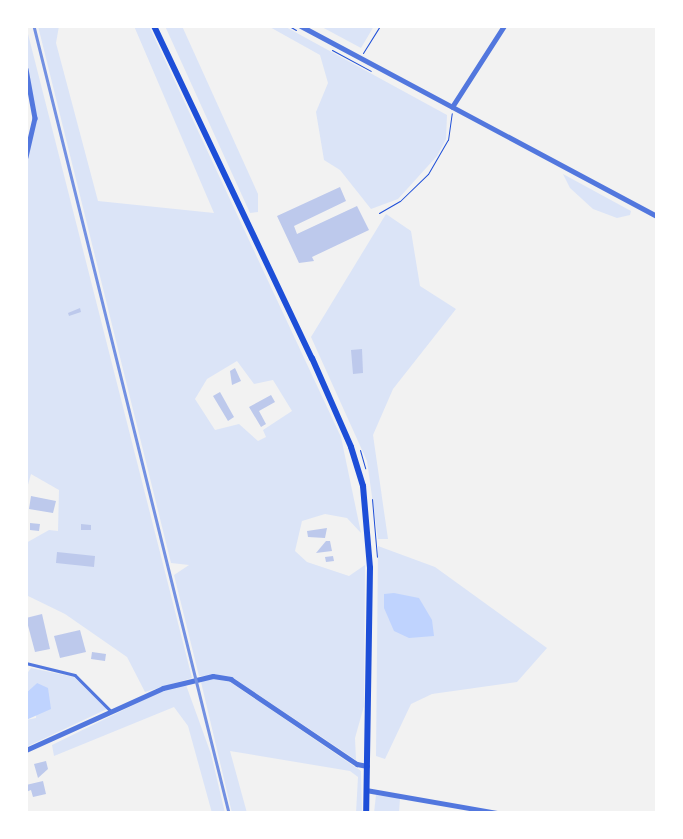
<!DOCTYPE html>
<style>
body{margin:0}
#map{position:relative;width:683px;height:839px;overflow:hidden;background:#f2f2f2;font-family:Raleway,sans-serif}
div>[style]{position:absolute}
.green>*{inset:0;background:#dbe4f7}
.water>*{inset:0;background:#bfd3fe}
.building>*{inset:0;background:#bdc9ec}
.path>*{height:1px;margin:-0.5px;padding:0 0.5px;transform-origin:0.5px;border-radius:0.5px;background:#1d4ed8}
.service>*{height:2.5px;margin:-1.25px;padding:0 1.25px;transform-origin:1.25px;border-radius:1.25px;background:#5277de}
.minor>*{height:4.5px;margin:-2.25px;padding:0 2.25px;transform-origin:2.25px;border-radius:2.25px;background:#5277de}
.secondary>*{height:6px;margin:-3px;padding:0 3px;transform-origin:3px;border-radius:3px;background:#1d4ed8}
.rail>*{height:2.5px;margin:-1.25px;padding:0 1.25px;transform-origin:1.25px;border-radius:1.25px;background:#7290e2}
span{translate:-50% -50%;white-space:nowrap;text-align:center;line-height:1.15;-webkit-text-stroke:4px #fff;paint-order:stroke}
.frame{position:absolute;inset:0;border:28px solid #fff;pointer-events:none}
</style>
<div id="map">
<div class="green">
<i style="clip-path:polygon(26px 26px,192px 678px,145px 692px,127px 657px,65px 614px,26px 595px,26px 543px,49px 530px,58px 531px,59px 490px,31px 474px,26px 492px,26px 164px,37px 118px,26px 60px)"></i>
<i style="clip-path:polygon(evenodd,38px 26px,59px 26px,56px 43px,98px 201px,214px 213px,134px 26px,149px 26px,341px 437px,361px 533px,347px 518px,325px 514px,302px 521px,295px 551px,307px 562px,349px 576px,365px 565px,364px 706px,355px 738px,356px 760px,232px 677px,199px 676px,174px 575px,189px 565px,171px 563px,38px 26px,237px 361px,254px 384px,273px 380px,292px 411px,263px 430px,266px 437px,258px 441px,239px 424px,215px 430px,195px 399px,207px 379px,237px 361px)"></i>
<i style="clip-path:polygon(165px 26px,182px 26px,258px 194px,258px 212px,250px 213px)"></i>
<i style="clip-path:polygon(268px 26px,284px 26px,447px 115px,446px 139px,437px 156px,398px 199px,371px 209px,340px 170px,324px 160px,316px 112px,328px 83px,320px 55px)"></i>
<i style="clip-path:polygon(320px 26px,374px 26px,361px 48px)"></i>
<i style="clip-path:polygon(563px 174px,631px 211px,630px 215px,617px 218px,593px 209px,570px 188px)"></i>
<i style="clip-path:polygon(386px 214px,411px 231px,420px 286px,456px 309px,393px 389px,373px 435px,388px 539px,378px 539px,367px 461px,311px 337px)"></i>
<i style="clip-path:polygon(378px 546px,435px 567px,547px 648px,517px 682px,432px 694px,411px 704px,385px 759px,376px 756px)"></i>
<i style="clip-path:polygon(31px 668px,74px 677px,107px 709px,26px 747px,26px 720px,36px 718px,37px 683px,26px 693px,26px 675px)"></i>
<i style="clip-path:polygon(212px 678px,230px 682px,361px 771px,362px 813px,356px 813px,358px 777px,350px 771px,230px 751px,247px 813px,232px 813px,201px 682px)"></i>
<i style="clip-path:polygon(186px 685px,211px 754px,225px 813px,212px 813px,188px 726px,174px 707px,54px 756px,52px 745px,164px 690px)"></i>
<i style="clip-path:polygon(376px 795px,400px 798px,399px 813px,374px 813px)"></i>
</div>
<div class="water">
<i style="clip-path:polygon(394px 593px,419px 598px,432px 620px,434px 636px,409px 638px,394px 631px,384px 608px,384px 594px)"></i>
<i style="clip-path:polygon(37px 683px,48px 688px,51px 709px,26px 720px,26px 693px)"></i>
</div>
<div class="building">
<i style="clip-path:polygon(340px 187px,346px 201px,294px 226px,297px 234px,357px 206px,369px 230px,312px 257px,314px 261px,299px 263px,277px 216px)"></i>
<i style="clip-path:polygon(80px 308px,81px 312px,69px 316px,68px 313px)"></i>
<i style="clip-path:polygon(362px 349px,363px 373px,353px 374px,351px 350px)"></i>
<i style="clip-path:polygon(235px 368px,241px 381px,232px 385px,230px 371px)"></i>
<i style="clip-path:polygon(220px 392px,234px 417px,228px 421px,213px 396px)"></i>
<i style="clip-path:polygon(271px 395px,275px 402px,259px 411px,266px 424px,261px 427px,249px 407px)"></i>
<i style="clip-path:polygon(31px 496px,56px 501px,53px 513px,29px 509px)"></i>
<i style="clip-path:polygon(30px 523px,40px 524px,39px 531px,30px 530px)"></i>
<i style="clip-path:polygon(81px 524px,91px 525px,91px 530px,81px 530px)"></i>
<i style="clip-path:polygon(327px 528px,325px 538px,308px 537px,307px 531px)"></i>
<i style="clip-path:polygon(326px 541px,330px 541px,332px 551px,316px 553px)"></i>
<i style="clip-path:polygon(57px 552px,95px 556px,94px 567px,56px 563px)"></i>
<i style="clip-path:polygon(333px 556px,334px 561px,326px 562px,325px 557px)"></i>
<i style="clip-path:polygon(42px 614px,50px 649px,35px 652px,26px 618px)"></i>
<i style="clip-path:polygon(80px 630px,86px 652px,60px 658px,54px 636px)"></i>
<i style="clip-path:polygon(92px 652px,106px 654px,105px 661px,91px 659px)"></i>
<i style="clip-path:polygon(46px 761px,48px 769px,38px 778px,34px 764px)"></i>
<i style="clip-path:polygon(43px 781px,46px 794px,33px 797px,31px 790px,26px 792px,26px 785px)"></i>
</div>
<div class="path">
<i style="left:289px;top:26px;width:8px;rotate:30deg"></i>
<i style="left:332px;top:50px;width:44px;rotate:28.3deg"></i>
<i style="left:363px;top:53px;width:32px;rotate:-58deg"></i>
<i style="left:379px;top:213px;width:24px;rotate:-30deg"></i>
<i style="left:400px;top:201px;width:39px;rotate:-44deg"></i>
<i style="left:428px;top:174px;width:39px;rotate:-60deg"></i>
<i style="left:448px;top:140px;width:27px;rotate:-82deg"></i>
<i style="left:360px;top:450px;width:19px;rotate:74deg"></i>
<i style="left:372px;top:499px;width:58px;rotate:85.1deg"></i>
</div>
<div class="service">
<i style="left:26px;top:663px;width:50px;rotate:13.8deg"></i>
<i style="left:75px;top:675px;width:51px;rotate:45deg"></i>
</div>
<div class="minor">
<i style="left:301px;top:26px;width:404px;rotate:28.1deg"></i>
<i style="left:26px;top:69px;width:50px;rotate:79.6deg"></i>
<i style="left:35px;top:118px;width:40px;rotate:103deg"></i>
<i style="left:452px;top:107px;width:96px;rotate:-57.3deg"></i>
<i style="left:26px;top:750px;width:150px;rotate:-24.3deg"></i>
<i style="left:163px;top:688px;width:51px;rotate:-13.5deg"></i>
<i style="left:213px;top:676px;width:18px;rotate:9deg"></i>
<i style="left:231px;top:679px;width:152px;rotate:34deg"></i>
<i style="left:357px;top:764px;width:10px;rotate:11deg"></i>
<i style="left:366px;top:790px;width:134px;rotate:9.9deg"></i>
</div>
<div class="secondary">
<i style="left:154px;top:26px;width:368px;rotate:64.6deg"></i>
<i style="left:312px;top:358px;width:97px;rotate:66.3deg"></i>
<i style="left:351px;top:447px;width:41px;rotate:72.9deg"></i>
<i style="left:363px;top:486px;width:82px;rotate:85.1deg"></i>
<i style="left:370px;top:568px;width:245px;rotate:90.9deg"></i>
</div>
<div class="rail">
<i style="left:34px;top:26px;width:811px;rotate:76.08deg"></i>
</div>
<div class="frame"></div>
</div>
